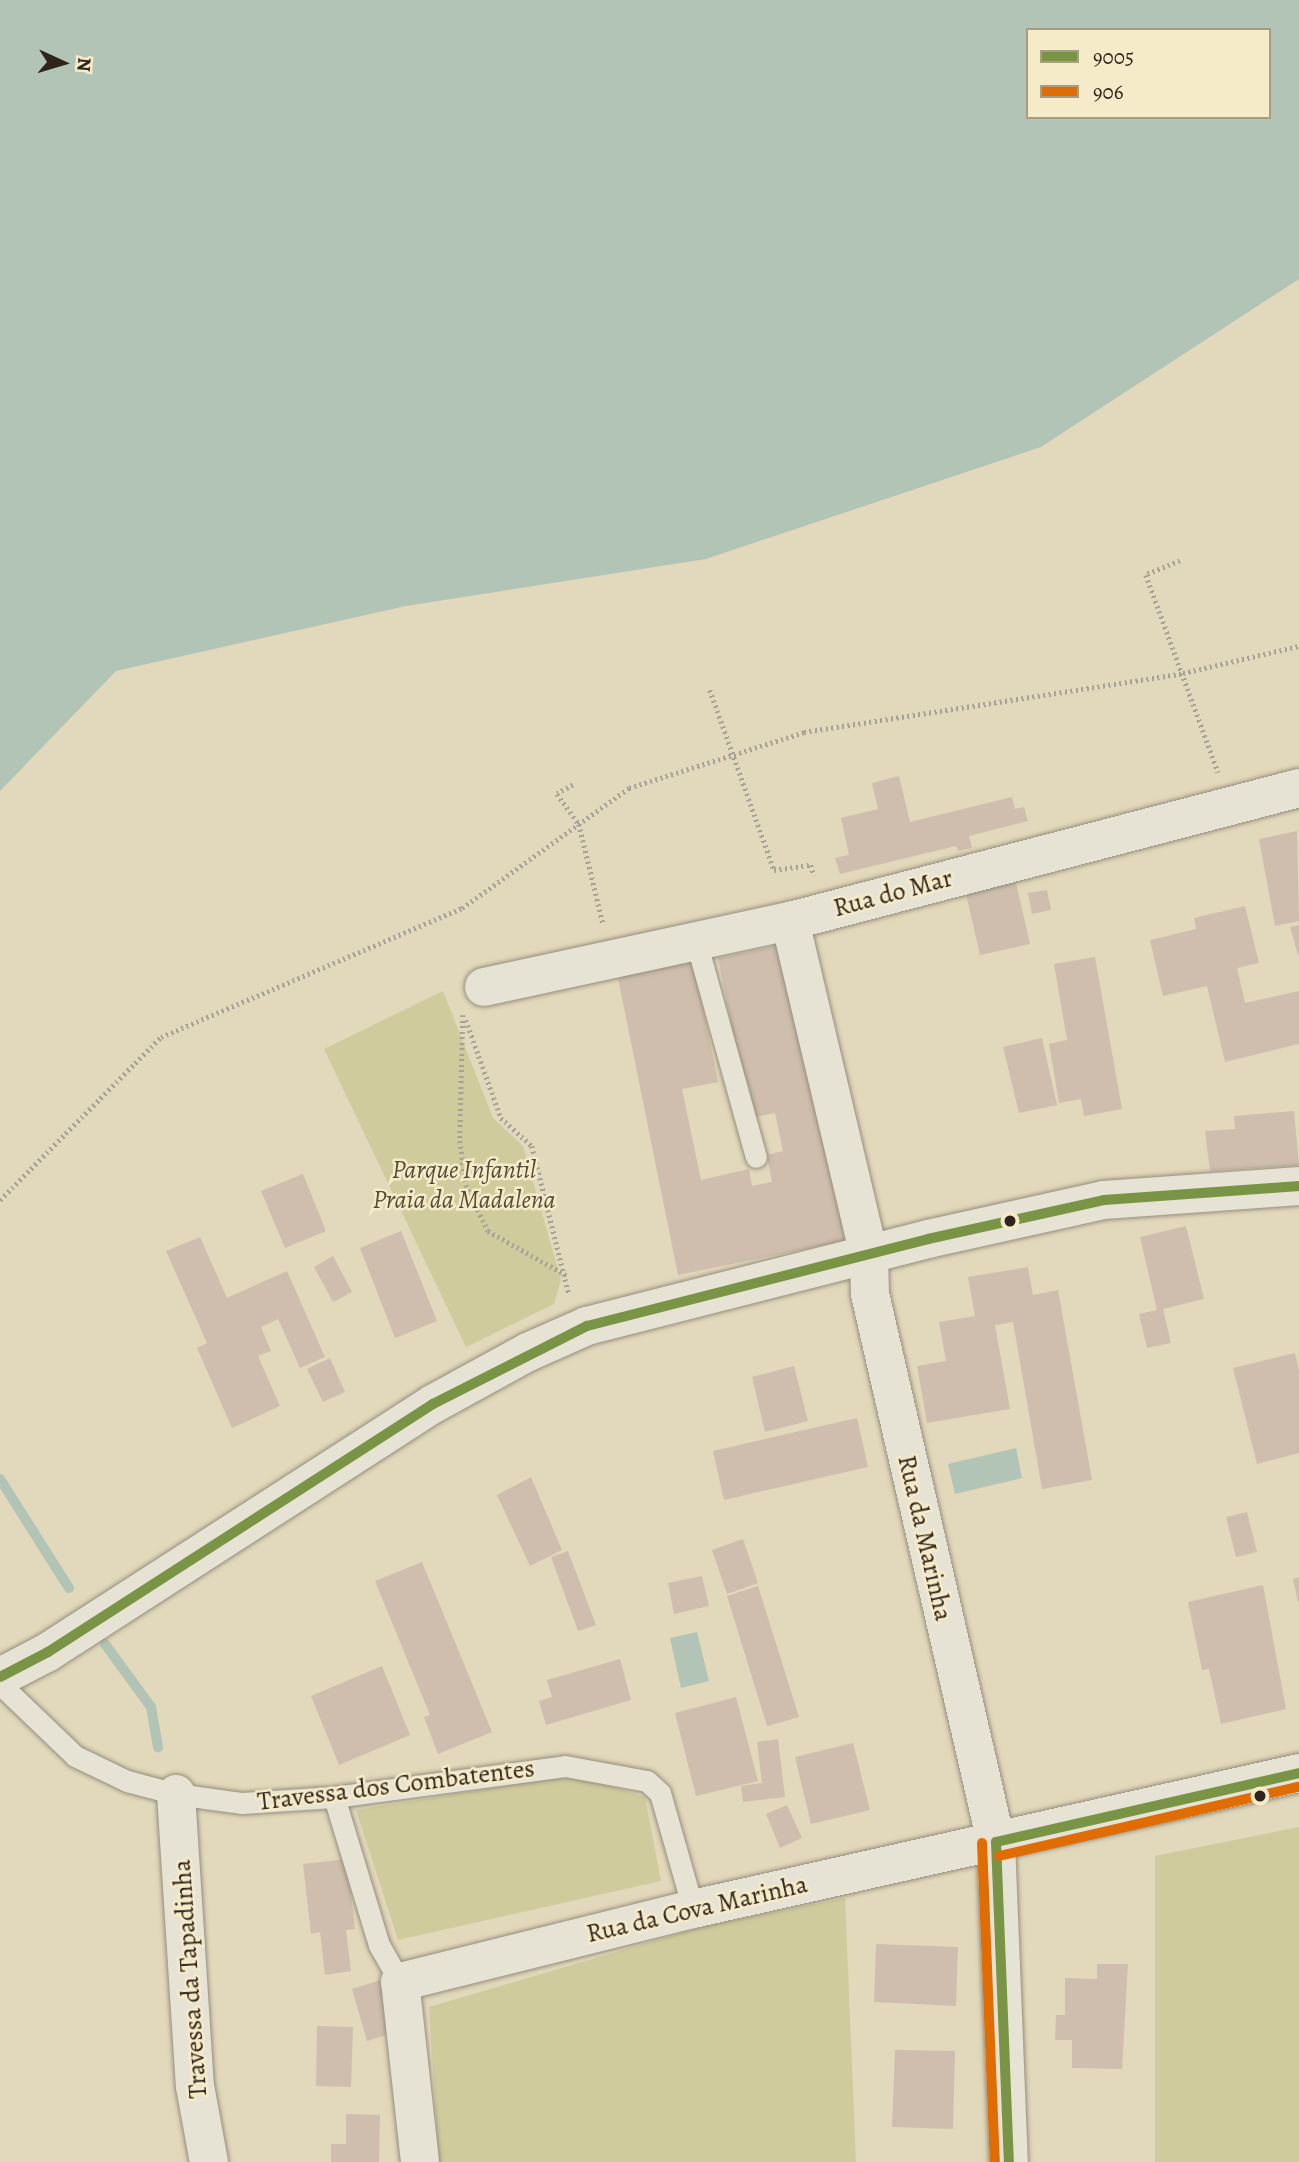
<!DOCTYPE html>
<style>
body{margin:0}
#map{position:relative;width:1299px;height:2162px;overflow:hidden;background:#e2d8bb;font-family:Alegreya,serif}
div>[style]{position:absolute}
.green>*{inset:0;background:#d0cb9d}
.water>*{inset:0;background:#b2c4b6}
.stream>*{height:10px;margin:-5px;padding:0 5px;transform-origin:5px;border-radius:5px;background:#b2c4b6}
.building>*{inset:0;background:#cfbead}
.path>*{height:4.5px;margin-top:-2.25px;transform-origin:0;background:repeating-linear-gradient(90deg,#a6a296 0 2px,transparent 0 5.5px)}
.roads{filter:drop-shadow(0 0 2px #958e7d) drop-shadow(0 0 2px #958e7d)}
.lane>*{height:21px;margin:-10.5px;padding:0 10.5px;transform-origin:10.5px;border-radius:10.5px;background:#e6e2d4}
.street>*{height:38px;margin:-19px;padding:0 19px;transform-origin:19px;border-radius:19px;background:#e6e2d4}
.secondary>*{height:38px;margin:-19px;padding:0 19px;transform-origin:19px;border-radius:19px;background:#e6e2d4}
.bus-1>*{height:10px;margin:-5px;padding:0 5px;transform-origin:5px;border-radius:5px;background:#799444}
.bus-2>*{height:10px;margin:-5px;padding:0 5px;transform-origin:5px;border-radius:5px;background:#e06c04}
.dots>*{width:19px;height:19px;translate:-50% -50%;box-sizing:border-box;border:4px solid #f6ebc9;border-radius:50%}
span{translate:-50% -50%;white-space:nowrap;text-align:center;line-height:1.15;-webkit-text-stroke:5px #f6ebc9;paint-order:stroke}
.street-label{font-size:26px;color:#30251d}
.park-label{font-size:26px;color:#544c37;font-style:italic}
.legend{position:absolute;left:1026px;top:28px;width:245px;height:91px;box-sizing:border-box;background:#f6ebc9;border:2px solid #a79c84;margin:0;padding:9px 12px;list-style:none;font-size:21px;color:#30251d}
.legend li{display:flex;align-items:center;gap:14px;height:35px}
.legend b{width:35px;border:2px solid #a79c84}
.north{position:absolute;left:28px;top:28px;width:70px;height:70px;-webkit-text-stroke:5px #f6ebc9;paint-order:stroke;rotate:94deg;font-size:19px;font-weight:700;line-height:28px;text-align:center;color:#30251d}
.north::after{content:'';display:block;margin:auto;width:24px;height:32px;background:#30251d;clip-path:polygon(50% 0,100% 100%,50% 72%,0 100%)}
</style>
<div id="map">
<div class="green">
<i style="clip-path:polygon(443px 991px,493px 1118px,523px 1146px,561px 1280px,554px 1304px,466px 1347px,324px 1049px)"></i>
<i style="clip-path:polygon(574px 1775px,645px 1797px,661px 1881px,398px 1940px,356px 1810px)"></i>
<i style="clip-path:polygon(1299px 1827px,1299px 2162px,1155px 2162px,1155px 1856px)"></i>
<i style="clip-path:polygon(845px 1898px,856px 2162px,439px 2162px,429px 2007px,705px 1926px)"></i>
</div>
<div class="water">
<i style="clip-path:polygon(evenodd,0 0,1299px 0,1299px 279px,1041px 447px,706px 559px,406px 606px,116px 671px,0 791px,0 0,1028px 30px,1269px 30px,1269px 117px,1028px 117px,1028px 30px)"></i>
<i style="clip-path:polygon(1016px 1448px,1022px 1478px,955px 1494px,948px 1464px)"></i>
<i style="clip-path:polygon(697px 1632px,709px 1681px,681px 1688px,670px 1638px)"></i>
</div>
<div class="stream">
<i style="left:0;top:1479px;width:129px;rotate:57.7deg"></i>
<i style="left:105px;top:1644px;width:78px;rotate:53.9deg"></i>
<i style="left:151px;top:1707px;width:41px;rotate:80.1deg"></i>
</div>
<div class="building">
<i style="clip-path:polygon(899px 776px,910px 822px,1012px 797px,1015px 809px,1024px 807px,1028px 821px,969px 836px,972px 848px,958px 851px,956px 846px,840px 874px,835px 858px,849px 855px,841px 818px,878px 809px,872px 783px)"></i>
<i style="clip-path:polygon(1297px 831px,1299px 921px,1275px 926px,1259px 839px)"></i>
<i style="clip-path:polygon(1014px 874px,1030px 944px,980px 955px,964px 885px)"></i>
<i style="clip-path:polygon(1047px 890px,1051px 910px,1032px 914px,1028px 893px)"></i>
<i style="clip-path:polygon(1245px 906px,1259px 963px,1237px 968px,1245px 1003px,1299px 991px,1299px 1044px,1225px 1062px,1207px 986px,1163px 996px,1150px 940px,1196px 929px,1194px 918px)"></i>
<i style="clip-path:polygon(1299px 925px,1299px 955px,1298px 955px,1290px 927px)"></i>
<i style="clip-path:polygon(785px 944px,845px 1241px,678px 1275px,617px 973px,693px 957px,718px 1082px,682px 1089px,701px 1180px,749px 1169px,752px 1186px,772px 1182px,767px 1155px,783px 1151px,775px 1113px,750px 1118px,718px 958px)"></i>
<i style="clip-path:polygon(1095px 957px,1122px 1109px,1084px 1116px,1081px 1099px,1059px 1103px,1049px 1044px,1067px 1040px,1054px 964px)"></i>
<i style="clip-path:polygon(1042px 1038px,1057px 1105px,1019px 1113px,1003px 1047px)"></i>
<i style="clip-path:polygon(1294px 1111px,1299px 1165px,1210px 1171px,1205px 1131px,1235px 1129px,1234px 1116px)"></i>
<i style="clip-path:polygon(303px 1174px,326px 1231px,285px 1248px,261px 1191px)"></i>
<i style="clip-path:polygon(1186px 1226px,1204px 1299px,1163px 1309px,1171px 1343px,1147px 1348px,1139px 1314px,1157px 1310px,1140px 1237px)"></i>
<i style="clip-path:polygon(401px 1231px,437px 1321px,395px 1338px,360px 1248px)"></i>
<i style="clip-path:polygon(200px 1237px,227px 1298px,287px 1271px,325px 1357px,300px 1368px,278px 1319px,261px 1327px,271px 1351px,258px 1356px,280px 1406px,232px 1428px,197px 1348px,207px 1343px,166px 1251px)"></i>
<i style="clip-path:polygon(333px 1256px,352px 1292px,333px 1302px,314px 1267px)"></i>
<i style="clip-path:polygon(1028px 1267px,1033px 1295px,1058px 1290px,1092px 1480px,1042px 1489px,1013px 1322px,995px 1325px,1010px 1409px,927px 1423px,917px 1366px,946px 1361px,939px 1322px,975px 1316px,968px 1277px)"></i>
<i style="clip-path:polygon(1295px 1353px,1299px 1370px,1299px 1453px,1257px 1464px,1233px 1368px)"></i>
<i style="clip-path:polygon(330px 1358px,345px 1392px,323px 1402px,307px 1369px)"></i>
<i style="clip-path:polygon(794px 1366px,808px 1421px,765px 1432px,752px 1377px)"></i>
<i style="clip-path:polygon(857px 1418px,868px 1467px,724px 1500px,713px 1451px)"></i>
<i style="clip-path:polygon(531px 1477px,562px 1550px,530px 1566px,497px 1495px)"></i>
<i style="clip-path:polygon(1247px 1512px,1257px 1552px,1236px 1557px,1226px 1517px)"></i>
<i style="clip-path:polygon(743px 1539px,758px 1583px,727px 1594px,712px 1550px)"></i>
<i style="clip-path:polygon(568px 1551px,596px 1625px,578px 1631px,551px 1557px)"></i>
<i style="clip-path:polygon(422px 1562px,492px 1732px,438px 1754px,424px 1717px,430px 1715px,375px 1581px)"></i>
<i style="clip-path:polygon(702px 1576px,709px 1606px,674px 1614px,668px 1583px)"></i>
<i style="clip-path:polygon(1299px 1577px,1299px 1602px,1298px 1602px,1293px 1579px)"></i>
<i style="clip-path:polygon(1263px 1585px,1286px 1709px,1221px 1724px,1209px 1669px,1202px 1670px,1188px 1602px)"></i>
<i style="clip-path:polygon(758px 1586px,799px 1717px,767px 1726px,727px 1596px)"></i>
<i style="clip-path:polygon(620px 1659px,631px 1700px,546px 1725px,539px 1701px,552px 1697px,547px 1680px)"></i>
<i style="clip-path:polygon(382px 1666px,410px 1735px,339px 1765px,311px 1696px)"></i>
<i style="clip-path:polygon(736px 1697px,758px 1781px,696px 1796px,675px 1713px)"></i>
<i style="clip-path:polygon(778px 1739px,785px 1797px,743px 1802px,741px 1786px,762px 1783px,757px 1742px)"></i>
<i style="clip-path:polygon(853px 1743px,870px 1810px,811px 1824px,795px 1757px)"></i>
<i style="clip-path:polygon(787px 1805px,802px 1838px,780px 1848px,766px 1814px)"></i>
<i style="clip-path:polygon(347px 1859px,355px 1929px,346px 1930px,351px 1971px,325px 1975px,320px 1932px,311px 1934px,303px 1864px)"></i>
<i style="clip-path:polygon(876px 1944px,958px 1947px,956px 2006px,874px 2002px)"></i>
<i style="clip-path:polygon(1097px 1964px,1128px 1964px,1122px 2069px,1072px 2068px,1072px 2040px,1055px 2040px,1056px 2015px,1065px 2015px,1065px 1978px,1097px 1979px)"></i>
<i style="clip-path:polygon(381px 1980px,396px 2032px,367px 2041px,352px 1989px)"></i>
<i style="clip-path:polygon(317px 2026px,353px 2027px,351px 2087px,316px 2086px)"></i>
<i style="clip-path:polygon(895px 2050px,955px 2051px,953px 2129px,892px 2127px)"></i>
<i style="clip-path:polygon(346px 2114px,380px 2115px,379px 2162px,331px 2162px,331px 2144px,346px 2144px)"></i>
</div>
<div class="path">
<i style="left:1180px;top:561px;width:37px;rotate:158deg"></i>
<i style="left:1146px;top:575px;width:210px;rotate:69.9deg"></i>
<i style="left:710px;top:690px;width:191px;rotate:70.4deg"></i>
<i style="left:774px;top:870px;width:37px;rotate:-8deg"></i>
<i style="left:811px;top:865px;width:11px;rotate:75deg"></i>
<i style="left:573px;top:785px;width:18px;rotate:151deg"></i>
<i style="left:557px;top:794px;width:37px;rotate:54deg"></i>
<i style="left:579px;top:824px;width:102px;rotate:76.4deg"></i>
<i style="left:463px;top:1015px;width:126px;rotate:91.4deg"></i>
<i style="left:460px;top:1141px;width:44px;rotate:82.2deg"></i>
<i style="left:466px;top:1185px;width:51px;rotate:64.4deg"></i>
<i style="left:488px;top:1231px;width:92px;rotate:29.4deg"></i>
<i style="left:466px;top:1020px;width:104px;rotate:70.3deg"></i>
<i style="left:501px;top:1118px;width:42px;rotate:42.1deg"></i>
<i style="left:532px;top:1146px;width:153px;rotate:76deg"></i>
<i style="left:0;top:1200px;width:229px;rotate:-45.4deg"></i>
<i style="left:161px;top:1037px;width:327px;rotate:-23.2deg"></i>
<i style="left:462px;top:908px;width:206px;rotate:-35.7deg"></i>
<i style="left:629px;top:788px;width:184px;rotate:-17.7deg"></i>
<i style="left:804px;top:732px;width:384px;rotate:-8.8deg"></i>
<i style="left:1183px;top:673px;width:119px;rotate:-13.1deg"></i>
</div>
<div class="roads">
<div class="lane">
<i style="left:696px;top:941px;width:224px;rotate:74.5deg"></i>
<i style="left:0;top:1684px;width:104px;rotate:43.8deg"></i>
<i style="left:75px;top:1756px;width:58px;rotate:25.7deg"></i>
<i style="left:127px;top:1781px;width:51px;rotate:14.9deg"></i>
<i style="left:176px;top:1794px;width:67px;rotate:7.8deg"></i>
<i style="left:242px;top:1803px;width:92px;rotate:-3.7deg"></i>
<i style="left:334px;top:1797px;width:233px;rotate:-7.6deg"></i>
<i style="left:565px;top:1766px;width:83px;rotate:10.4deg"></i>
<i style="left:647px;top:1781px;width:18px;rotate:43deg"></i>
<i style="left:660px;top:1793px;width:121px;rotate:74.1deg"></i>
<i style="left:334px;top:1797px;width:155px;rotate:73.1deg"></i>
<i style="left:379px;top:1945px;width:43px;rotate:60.4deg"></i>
</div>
<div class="street">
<i style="left:790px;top:921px;width:342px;rotate:76.7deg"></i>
<i style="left:869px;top:1254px;width:40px;rotate:88.6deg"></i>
<i style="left:870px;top:1294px;width:562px;rotate:77.05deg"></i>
<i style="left:484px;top:987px;width:313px;rotate:-12.2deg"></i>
<i style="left:790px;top:921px;width:526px;rotate:-14.64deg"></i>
<i style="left:176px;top:1794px;width:293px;rotate:86.3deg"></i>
<i style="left:195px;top:2086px;width:77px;rotate:79.6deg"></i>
<i style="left:420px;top:2162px;width:181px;rotate:-96.3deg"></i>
<i style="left:400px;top:1982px;width:302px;rotate:-14deg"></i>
<i style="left:693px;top:1909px;width:621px;rotate:-12.65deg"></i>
</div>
<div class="secondary">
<i style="left:0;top:1677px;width:54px;rotate:-27.5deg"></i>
<i style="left:48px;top:1652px;width:458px;rotate:-32.8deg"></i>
<i style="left:433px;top:1404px;width:108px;rotate:-28.7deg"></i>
<i style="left:528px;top:1352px;width:64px;rotate:-23.8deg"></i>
<i style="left:587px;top:1326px;width:352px;rotate:-14.3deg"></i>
<i style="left:928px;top:1239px;width:180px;rotate:-12.5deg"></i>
<i style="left:1104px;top:1200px;width:196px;rotate:-4.1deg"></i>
<i style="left:996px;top:1842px;width:320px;rotate:87.7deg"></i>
</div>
</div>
<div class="bus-1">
<i style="left:0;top:1677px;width:54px;rotate:-27.5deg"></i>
<i style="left:48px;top:1652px;width:458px;rotate:-32.8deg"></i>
<i style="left:433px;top:1404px;width:173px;rotate:-26.9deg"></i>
<i style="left:587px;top:1326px;width:352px;rotate:-14.3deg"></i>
<i style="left:928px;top:1239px;width:180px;rotate:-12.5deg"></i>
<i style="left:1104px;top:1200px;width:196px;rotate:-4.1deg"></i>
<i style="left:996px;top:1842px;width:320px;rotate:87.7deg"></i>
<i style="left:996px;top:1842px;width:311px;rotate:-12.8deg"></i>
</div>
<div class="bus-2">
<i style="left:982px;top:1843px;width:319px;rotate:87.7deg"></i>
<i style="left:999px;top:1856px;width:308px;rotate:-13deg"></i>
</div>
<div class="dots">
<i style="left:1010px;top:1221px;background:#30251d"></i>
<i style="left:1260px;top:1796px;background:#30251d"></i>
</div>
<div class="street-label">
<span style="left:893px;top:893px;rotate:-15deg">Rua do Mar</span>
<span style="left:925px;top:1538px;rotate:77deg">Rua da Marinha</span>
<span style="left:396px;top:1785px;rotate:-7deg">Travessa dos Combatentes</span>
<span style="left:697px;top:1909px;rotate:-13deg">Rua da Cova Marinha</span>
<span style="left:190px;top:1979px;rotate:-94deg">Travessa da Tapadinha</span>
</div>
<div class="park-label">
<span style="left:464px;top:1185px">Parque Infantil<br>Praia da Madalena</span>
</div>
<ul class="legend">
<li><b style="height:9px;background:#799444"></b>9005</li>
<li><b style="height:9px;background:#e06c04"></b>906</li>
</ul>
<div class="north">N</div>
</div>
